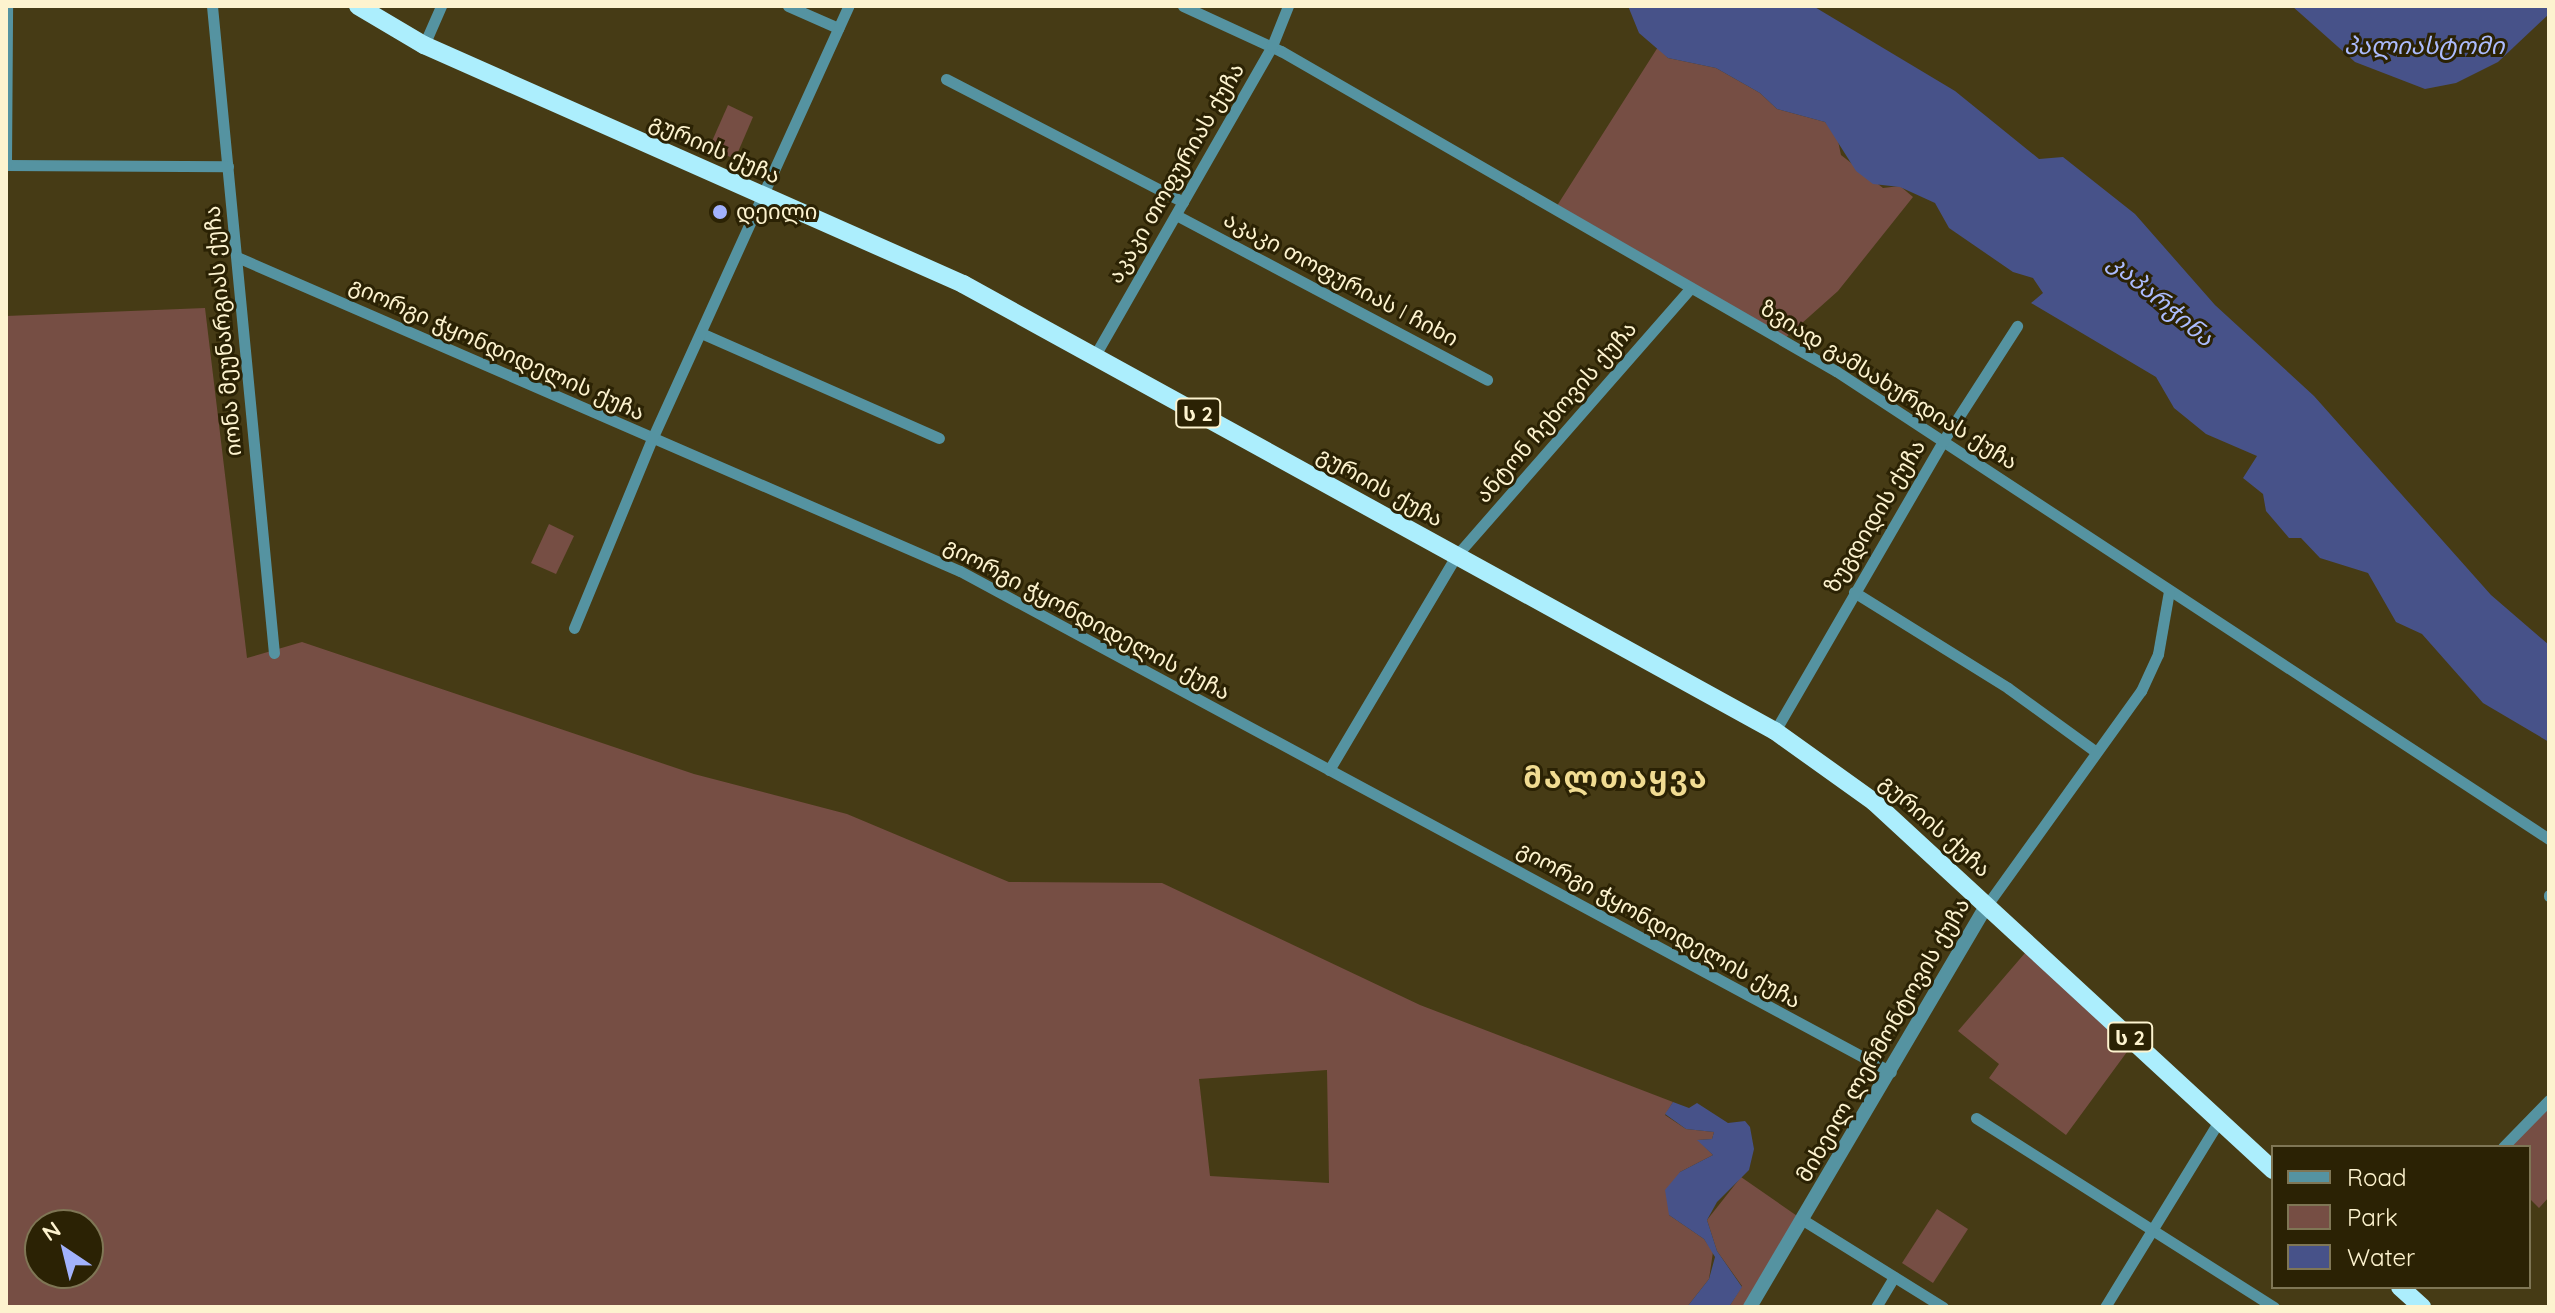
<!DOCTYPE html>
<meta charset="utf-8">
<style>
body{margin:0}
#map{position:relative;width:2555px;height:1313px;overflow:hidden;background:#463b15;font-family:Quicksand,"Noto Sans Georgian",sans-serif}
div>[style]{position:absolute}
.green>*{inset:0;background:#764e44}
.water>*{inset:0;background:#475289}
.minor>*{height:11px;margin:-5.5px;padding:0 5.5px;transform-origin:5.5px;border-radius:5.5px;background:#5593a1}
.tertiary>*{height:14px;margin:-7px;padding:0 7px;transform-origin:7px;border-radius:7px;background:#5593a1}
.trunk>*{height:18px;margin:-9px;padding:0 9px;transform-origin:9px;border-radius:9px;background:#aceefd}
.dots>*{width:22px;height:22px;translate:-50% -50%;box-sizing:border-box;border:4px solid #2b2204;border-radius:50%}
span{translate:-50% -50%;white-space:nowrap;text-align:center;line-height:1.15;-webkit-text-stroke:6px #2b2204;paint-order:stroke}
.shield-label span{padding:2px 6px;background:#2b2204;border:2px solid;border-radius:6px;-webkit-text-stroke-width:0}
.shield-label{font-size:20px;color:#fdf3cf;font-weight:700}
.street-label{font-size:22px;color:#fdf3cf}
.poi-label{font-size:22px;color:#fdf3cf}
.left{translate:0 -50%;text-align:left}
.water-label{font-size:24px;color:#acbcfe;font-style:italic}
.district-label{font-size:30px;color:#f1dc92;font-weight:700;letter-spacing:2px}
.frame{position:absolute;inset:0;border:8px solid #fdf3cf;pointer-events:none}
.legend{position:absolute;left:2271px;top:1145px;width:260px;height:144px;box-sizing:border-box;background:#2b2204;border:2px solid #7f7655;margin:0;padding:10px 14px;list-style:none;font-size:24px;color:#fdf3cf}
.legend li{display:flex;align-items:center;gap:16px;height:40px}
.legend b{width:40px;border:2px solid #7f7655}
.north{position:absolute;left:24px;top:1209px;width:80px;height:80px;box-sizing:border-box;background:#2b2204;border:2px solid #7f7655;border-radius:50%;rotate:325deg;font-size:22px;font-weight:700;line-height:32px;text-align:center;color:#fdf3cf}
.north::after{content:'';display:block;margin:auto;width:28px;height:36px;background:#a2b2fd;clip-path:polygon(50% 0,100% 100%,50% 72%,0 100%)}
</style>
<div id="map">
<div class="green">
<i style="clip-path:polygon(1658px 47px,1668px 58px,1716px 68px,1760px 93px,1777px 109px,1825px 122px,1837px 136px,1841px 155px,1883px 188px,1900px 186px,1913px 197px,1838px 291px,1783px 340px,1553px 212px)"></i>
<i style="clip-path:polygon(728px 105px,753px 117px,735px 159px,709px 148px)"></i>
<i style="clip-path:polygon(evenodd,205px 308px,247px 658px,302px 642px,694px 774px,847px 814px,1009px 882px,1162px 883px,1420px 1005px,1673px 1102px,1665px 1115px,1686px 1129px,1714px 1132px,1712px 1139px,1698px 1140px,1713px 1155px,1680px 1172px,1669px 1215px,1704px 1239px,1713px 1252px,1709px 1279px,1687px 1307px,6px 1307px,6px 316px,205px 308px,1327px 1070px,1329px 1183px,1210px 1176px,1199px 1079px,1327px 1070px,205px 308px,40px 1225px,88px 1225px,88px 1273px,40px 1273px,40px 1225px)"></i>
<i style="clip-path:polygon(549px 524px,574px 536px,556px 574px,531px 563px)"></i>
<i style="clip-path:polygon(2031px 946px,2135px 1041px,2066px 1135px,1989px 1078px,1999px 1064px,1958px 1031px)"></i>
<i style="clip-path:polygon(2549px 1100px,2549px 1197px,2539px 1208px,2529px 1198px,2529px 1147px,2503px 1147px)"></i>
<i style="clip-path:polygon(1741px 1177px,1803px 1220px,1750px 1307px,1729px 1307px,1742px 1286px,1717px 1251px,1707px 1220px)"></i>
<i style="clip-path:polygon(1937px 1209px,1968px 1229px,1933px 1283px,1902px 1263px)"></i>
</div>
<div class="water">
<i style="clip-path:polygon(1628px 6px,1813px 6px,1955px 91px,2039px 159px,2063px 157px,2135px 214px,2215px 305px,2314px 396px,2491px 595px,2549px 645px,2549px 742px,2483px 703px,2422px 634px,2396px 622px,2368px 573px,2320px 558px,2301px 538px,2289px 538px,2266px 511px,2263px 494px,2243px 478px,2257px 456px,2206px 434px,2174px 408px,2156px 377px,2031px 303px,2043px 293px,2033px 278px,2013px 272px,1949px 228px,1935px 203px,1900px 187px,1873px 184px,1856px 171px,1825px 122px,1777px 109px,1760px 93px,1716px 68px,1668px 58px,1639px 33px)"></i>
<i style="clip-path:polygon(2292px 6px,2549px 6px,2549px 14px,2498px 62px,2456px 83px,2425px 89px,2355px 62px)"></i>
<i style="clip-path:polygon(1673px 1102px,1689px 1108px,1697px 1103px,1728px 1123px,1745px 1121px,1750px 1127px,1754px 1149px,1749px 1170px,1717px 1202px,1707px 1220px,1717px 1251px,1742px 1287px,1729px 1307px,1687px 1307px,1709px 1279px,1715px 1257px,1704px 1239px,1669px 1215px,1665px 1190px,1680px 1172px,1713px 1155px,1697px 1140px,1712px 1139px,1714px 1132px,1686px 1129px,1665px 1114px)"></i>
</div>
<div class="minor">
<i style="left:212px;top:6px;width:650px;rotate:84.53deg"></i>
<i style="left:788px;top:6px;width:55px;rotate:23.7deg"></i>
<i style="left:1183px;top:6px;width:108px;rotate:24.7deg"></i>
<i style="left:1281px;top:51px;width:641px;rotate:29.97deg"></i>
<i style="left:1836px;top:371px;width:853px;rotate:33.28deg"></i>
<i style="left:424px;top:45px;width:43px;rotate:-66.4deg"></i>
<i style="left:946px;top:79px;width:267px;rotate:27.4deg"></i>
<i style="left:6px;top:165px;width:222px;rotate:0.3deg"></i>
<i style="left:6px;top:165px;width:159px;rotate:-89.6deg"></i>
<i style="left:1176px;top:215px;width:352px;rotate:27.9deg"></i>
<i style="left:237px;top:257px;width:788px;rotate:23.48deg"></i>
<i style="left:960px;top:571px;width:1057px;rotate:28.29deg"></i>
<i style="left:701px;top:333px;width:260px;rotate:23.8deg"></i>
<i style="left:1094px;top:357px;width:358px;rotate:-60.2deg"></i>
<i style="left:1272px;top:46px;width:43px;rotate:-68.2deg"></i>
<i style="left:1854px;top:592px;width:181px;rotate:31.9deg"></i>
<i style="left:2008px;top:688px;width:109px;rotate:36deg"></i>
<i style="left:574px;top:628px;width:204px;rotate:-67.6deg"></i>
<i style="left:652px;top:439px;width:475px;rotate:-65.6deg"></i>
<i style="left:1775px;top:731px;width:335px;rotate:-59.9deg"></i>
<i style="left:1943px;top:441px;width:137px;rotate:-57.2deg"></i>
<i style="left:1329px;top:770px;width:249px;rotate:-59.3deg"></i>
<i style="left:1456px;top:556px;width:356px;rotate:-48.8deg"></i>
<i style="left:2549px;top:895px;width:1px;rotate:90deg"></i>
<i style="left:1987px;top:905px;width:264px;rotate:-54.3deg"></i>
<i style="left:2141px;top:691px;width:41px;rotate:-65.3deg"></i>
<i style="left:2158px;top:654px;width:64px;rotate:-80.1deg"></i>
<i style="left:1976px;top:1118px;width:353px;rotate:32.4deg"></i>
<i style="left:2503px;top:1147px;width:66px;rotate:-45.6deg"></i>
<i style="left:1803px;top:1220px;width:165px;rotate:31.9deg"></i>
<i style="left:1876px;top:1307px;width:35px;rotate:-59deg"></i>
<i style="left:2105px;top:1307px;width:218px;rotate:-58.5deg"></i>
</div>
<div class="tertiary">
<i style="left:1750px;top:1307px;width:467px;rotate:-59.5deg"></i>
</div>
<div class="trunk">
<i style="left:358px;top:6px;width:77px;rotate:30.6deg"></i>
<i style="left:424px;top:45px;width:590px;rotate:23.91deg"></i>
<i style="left:963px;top:284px;width:927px;rotate:28.83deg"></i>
<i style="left:1775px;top:731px;width:122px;rotate:35.6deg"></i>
<i style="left:1874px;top:802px;width:543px;rotate:42.69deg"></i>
<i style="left:2400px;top:1287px;width:30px;rotate:42deg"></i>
</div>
<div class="dots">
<i style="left:720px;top:212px;background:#a2b2fd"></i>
</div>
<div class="shield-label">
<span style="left:1198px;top:413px">ს 2</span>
<span style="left:2130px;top:1037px">ს 2</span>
</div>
<div class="street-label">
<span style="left:715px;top:149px;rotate:24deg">გურიის ქუჩა</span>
<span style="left:1176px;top:173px;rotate:-60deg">აკაკი თოფურიას ქუჩა</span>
<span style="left:1341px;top:279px;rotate:28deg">აკაკი თოფურიას I ჩიხი</span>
<span style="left:223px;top:331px;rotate:-95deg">იონა მეუნარგიას ქუჩა</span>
<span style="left:497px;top:349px;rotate:24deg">გიორგი ჭყონდიდელის ქუჩა</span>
<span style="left:1889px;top:385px;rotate:32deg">ზვიად გამსახურდიას ქუჩა</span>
<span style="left:1556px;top:412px;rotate:-49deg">ანტონ ჩეხოვის ქუჩა</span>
<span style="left:1380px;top:487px;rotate:29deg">გურიის ქუჩა</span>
<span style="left:1875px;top:516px;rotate:-59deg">ზუგდიდის ქუჩა</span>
<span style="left:1087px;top:619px;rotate:28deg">გიორგი ჭყონდიდელის ქუჩა</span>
<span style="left:1935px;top:826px;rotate:42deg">გურიის ქუჩა</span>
<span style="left:1659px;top:925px;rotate:29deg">გიორგი ჭყონდიდელის ქუჩა</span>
<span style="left:1883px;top:1040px;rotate:-60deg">მიხეილ ლერმონტოვის ქუჩა</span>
</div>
<div class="poi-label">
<span class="left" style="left:736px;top:212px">დეილი</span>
</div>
<div class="water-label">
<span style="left:2424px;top:46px">პალიასტომი</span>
<span style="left:2161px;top:300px;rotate:40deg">კაპარჭინა</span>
</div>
<div class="district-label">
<span style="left:1616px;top:777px">მალთაყვა</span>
</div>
<div class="frame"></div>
<ul class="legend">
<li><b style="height:10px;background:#5593a1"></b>Road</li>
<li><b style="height:22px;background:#764e44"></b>Park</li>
<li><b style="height:22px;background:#475289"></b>Water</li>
</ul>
<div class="north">N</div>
</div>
